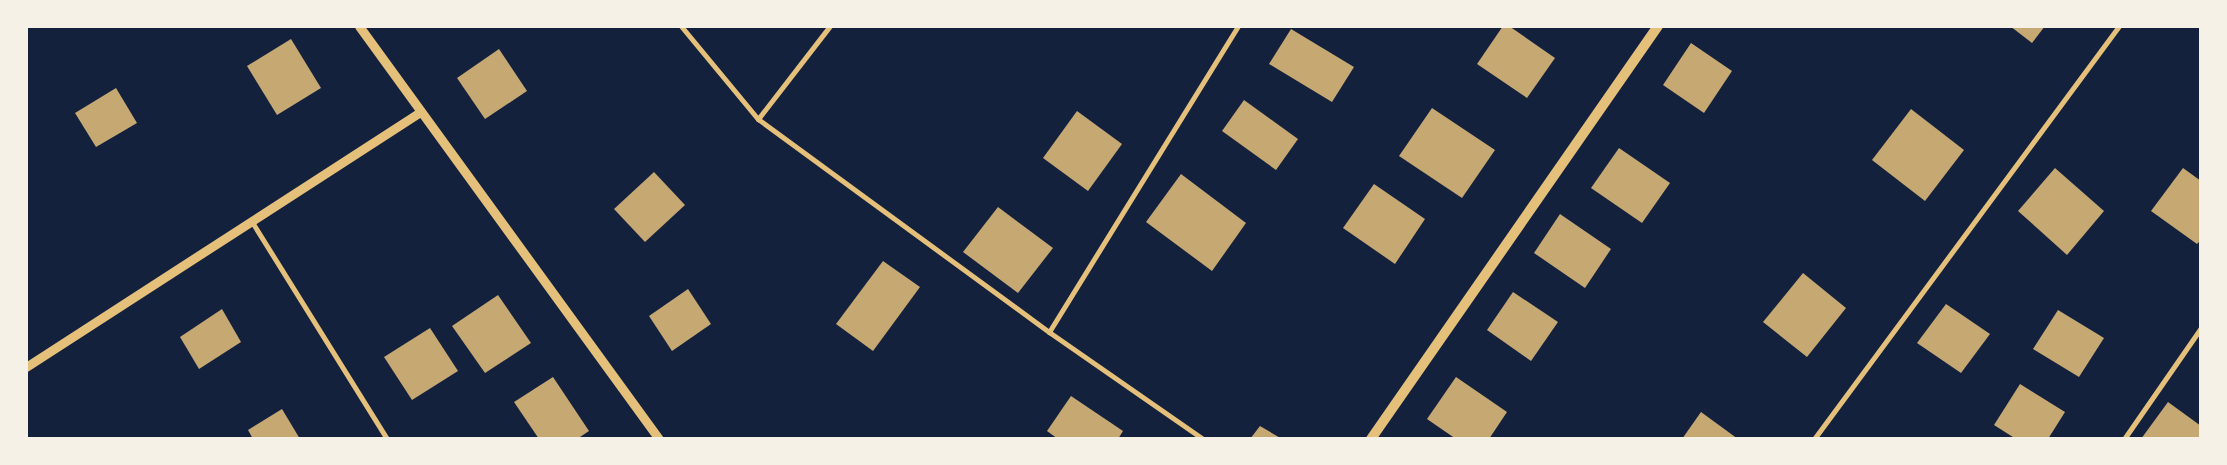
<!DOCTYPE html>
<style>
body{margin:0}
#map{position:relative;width:2227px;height:465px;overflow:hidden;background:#14213d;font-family:"Work Sans",sans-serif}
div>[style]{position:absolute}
.building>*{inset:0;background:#c6a872}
.minor>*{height:5px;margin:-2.5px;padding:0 2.5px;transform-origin:2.5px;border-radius:2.5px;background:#e5c07b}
.tertiary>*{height:9px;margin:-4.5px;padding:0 4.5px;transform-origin:4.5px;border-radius:4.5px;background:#e5c07b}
.secondary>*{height:10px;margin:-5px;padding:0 5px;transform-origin:5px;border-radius:5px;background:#e5c07b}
span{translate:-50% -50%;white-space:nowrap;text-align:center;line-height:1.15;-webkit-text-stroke:4.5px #f6f1e7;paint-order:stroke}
.frame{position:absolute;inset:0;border:28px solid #f6f1e7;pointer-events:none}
</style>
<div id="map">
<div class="building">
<i style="clip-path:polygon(1503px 26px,1509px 26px,1555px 58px,1527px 98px,1477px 64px)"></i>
<i style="clip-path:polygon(2010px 26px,2045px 26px,2032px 43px)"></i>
<i style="clip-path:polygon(1291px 29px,1354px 67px,1332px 102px,1269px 64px)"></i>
<i style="clip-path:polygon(291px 39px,321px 88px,277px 115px,247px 66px)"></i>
<i style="clip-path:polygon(1691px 43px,1732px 71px,1704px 113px,1663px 85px)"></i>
<i style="clip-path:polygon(499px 49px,527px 91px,485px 119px,457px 78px)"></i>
<i style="clip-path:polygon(116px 88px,137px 123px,96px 147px,75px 113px)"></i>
<i style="clip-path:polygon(1244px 100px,1298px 139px,1276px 170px,1222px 131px)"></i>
<i style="clip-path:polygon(1432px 108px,1495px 150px,1462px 198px,1399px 156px)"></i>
<i style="clip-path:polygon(1911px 109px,1964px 150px,1925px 201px,1872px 160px)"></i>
<i style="clip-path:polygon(1077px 111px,1122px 144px,1088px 191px,1043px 158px)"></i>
<i style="clip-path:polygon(1619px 148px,1670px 183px,1642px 223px,1591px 188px)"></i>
<i style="clip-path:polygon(2055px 168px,2104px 211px,2067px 255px,2018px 211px)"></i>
<i style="clip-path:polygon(2183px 168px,2201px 181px,2201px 240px,2197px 244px,2151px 211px)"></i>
<i style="clip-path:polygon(654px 172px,685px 205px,645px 242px,614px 209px)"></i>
<i style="clip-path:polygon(1181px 174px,1246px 223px,1212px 271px,1146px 222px)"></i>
<i style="clip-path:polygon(1374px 184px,1425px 219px,1395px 264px,1343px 228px)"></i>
<i style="clip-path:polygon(998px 207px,1053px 248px,1018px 293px,963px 252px)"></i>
<i style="clip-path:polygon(1560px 214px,1611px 249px,1585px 288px,1534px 253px)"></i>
<i style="clip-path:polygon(883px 261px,920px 287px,873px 351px,836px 324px)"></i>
<i style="clip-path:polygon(1803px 273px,1846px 308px,1807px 357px,1763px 322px)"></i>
<i style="clip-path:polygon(688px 289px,711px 324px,672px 351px,649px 316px)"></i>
<i style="clip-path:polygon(1513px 292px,1558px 322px,1531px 361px,1487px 330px)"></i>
<i style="clip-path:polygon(498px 295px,531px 343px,485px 373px,452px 326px)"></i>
<i style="clip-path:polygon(1946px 304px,1990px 334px,1961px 373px,1917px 343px)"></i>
<i style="clip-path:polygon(222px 309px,241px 342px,199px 369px,180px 337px)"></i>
<i style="clip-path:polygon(2058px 310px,2104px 338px,2079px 377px,2033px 349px)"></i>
<i style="clip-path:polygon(430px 328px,458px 371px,412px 400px,384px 357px)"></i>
<i style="clip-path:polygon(553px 377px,589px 431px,577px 439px,539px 439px,514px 402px)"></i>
<i style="clip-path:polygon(1456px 377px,1507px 412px,1489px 439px,1456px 439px,1427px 419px)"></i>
<i style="clip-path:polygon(2020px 384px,2065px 412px,2048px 439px,2016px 439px,1994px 425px)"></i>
<i style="clip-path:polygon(1071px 396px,1123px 431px,1118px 439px,1058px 439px,1047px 431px)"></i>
<i style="clip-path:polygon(2168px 402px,2201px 426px,2201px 439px,2141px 439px)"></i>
<i style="clip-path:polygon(282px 409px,300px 439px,253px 439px,248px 430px)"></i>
<i style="clip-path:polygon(1701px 412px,1738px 439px,1682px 439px)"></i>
<i style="clip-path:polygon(1260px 426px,1282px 439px,1250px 439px)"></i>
</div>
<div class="minor">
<i style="left:681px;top:26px;width:121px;rotate:50.4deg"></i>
<i style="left:758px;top:119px;width:361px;rotate:36.2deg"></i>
<i style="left:1049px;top:332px;width:188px;rotate:34.8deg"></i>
<i style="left:758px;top:119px;width:118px;rotate:-52.3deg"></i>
<i style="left:252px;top:222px;width:256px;rotate:58.1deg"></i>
<i style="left:1049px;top:332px;width:360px;rotate:-58.3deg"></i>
<i style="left:1814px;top:439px;width:513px;rotate:-53.55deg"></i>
<i style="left:2124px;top:439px;width:135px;rotate:-55.3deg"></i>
</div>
<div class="tertiary">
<i style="left:359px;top:26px;width:510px;rotate:54.01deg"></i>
<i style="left:26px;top:367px;width:469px;rotate:-32.9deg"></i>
</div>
<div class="secondary">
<i style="left:1371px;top:439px;width:503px;rotate:-55.2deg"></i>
</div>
<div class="frame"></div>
</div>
